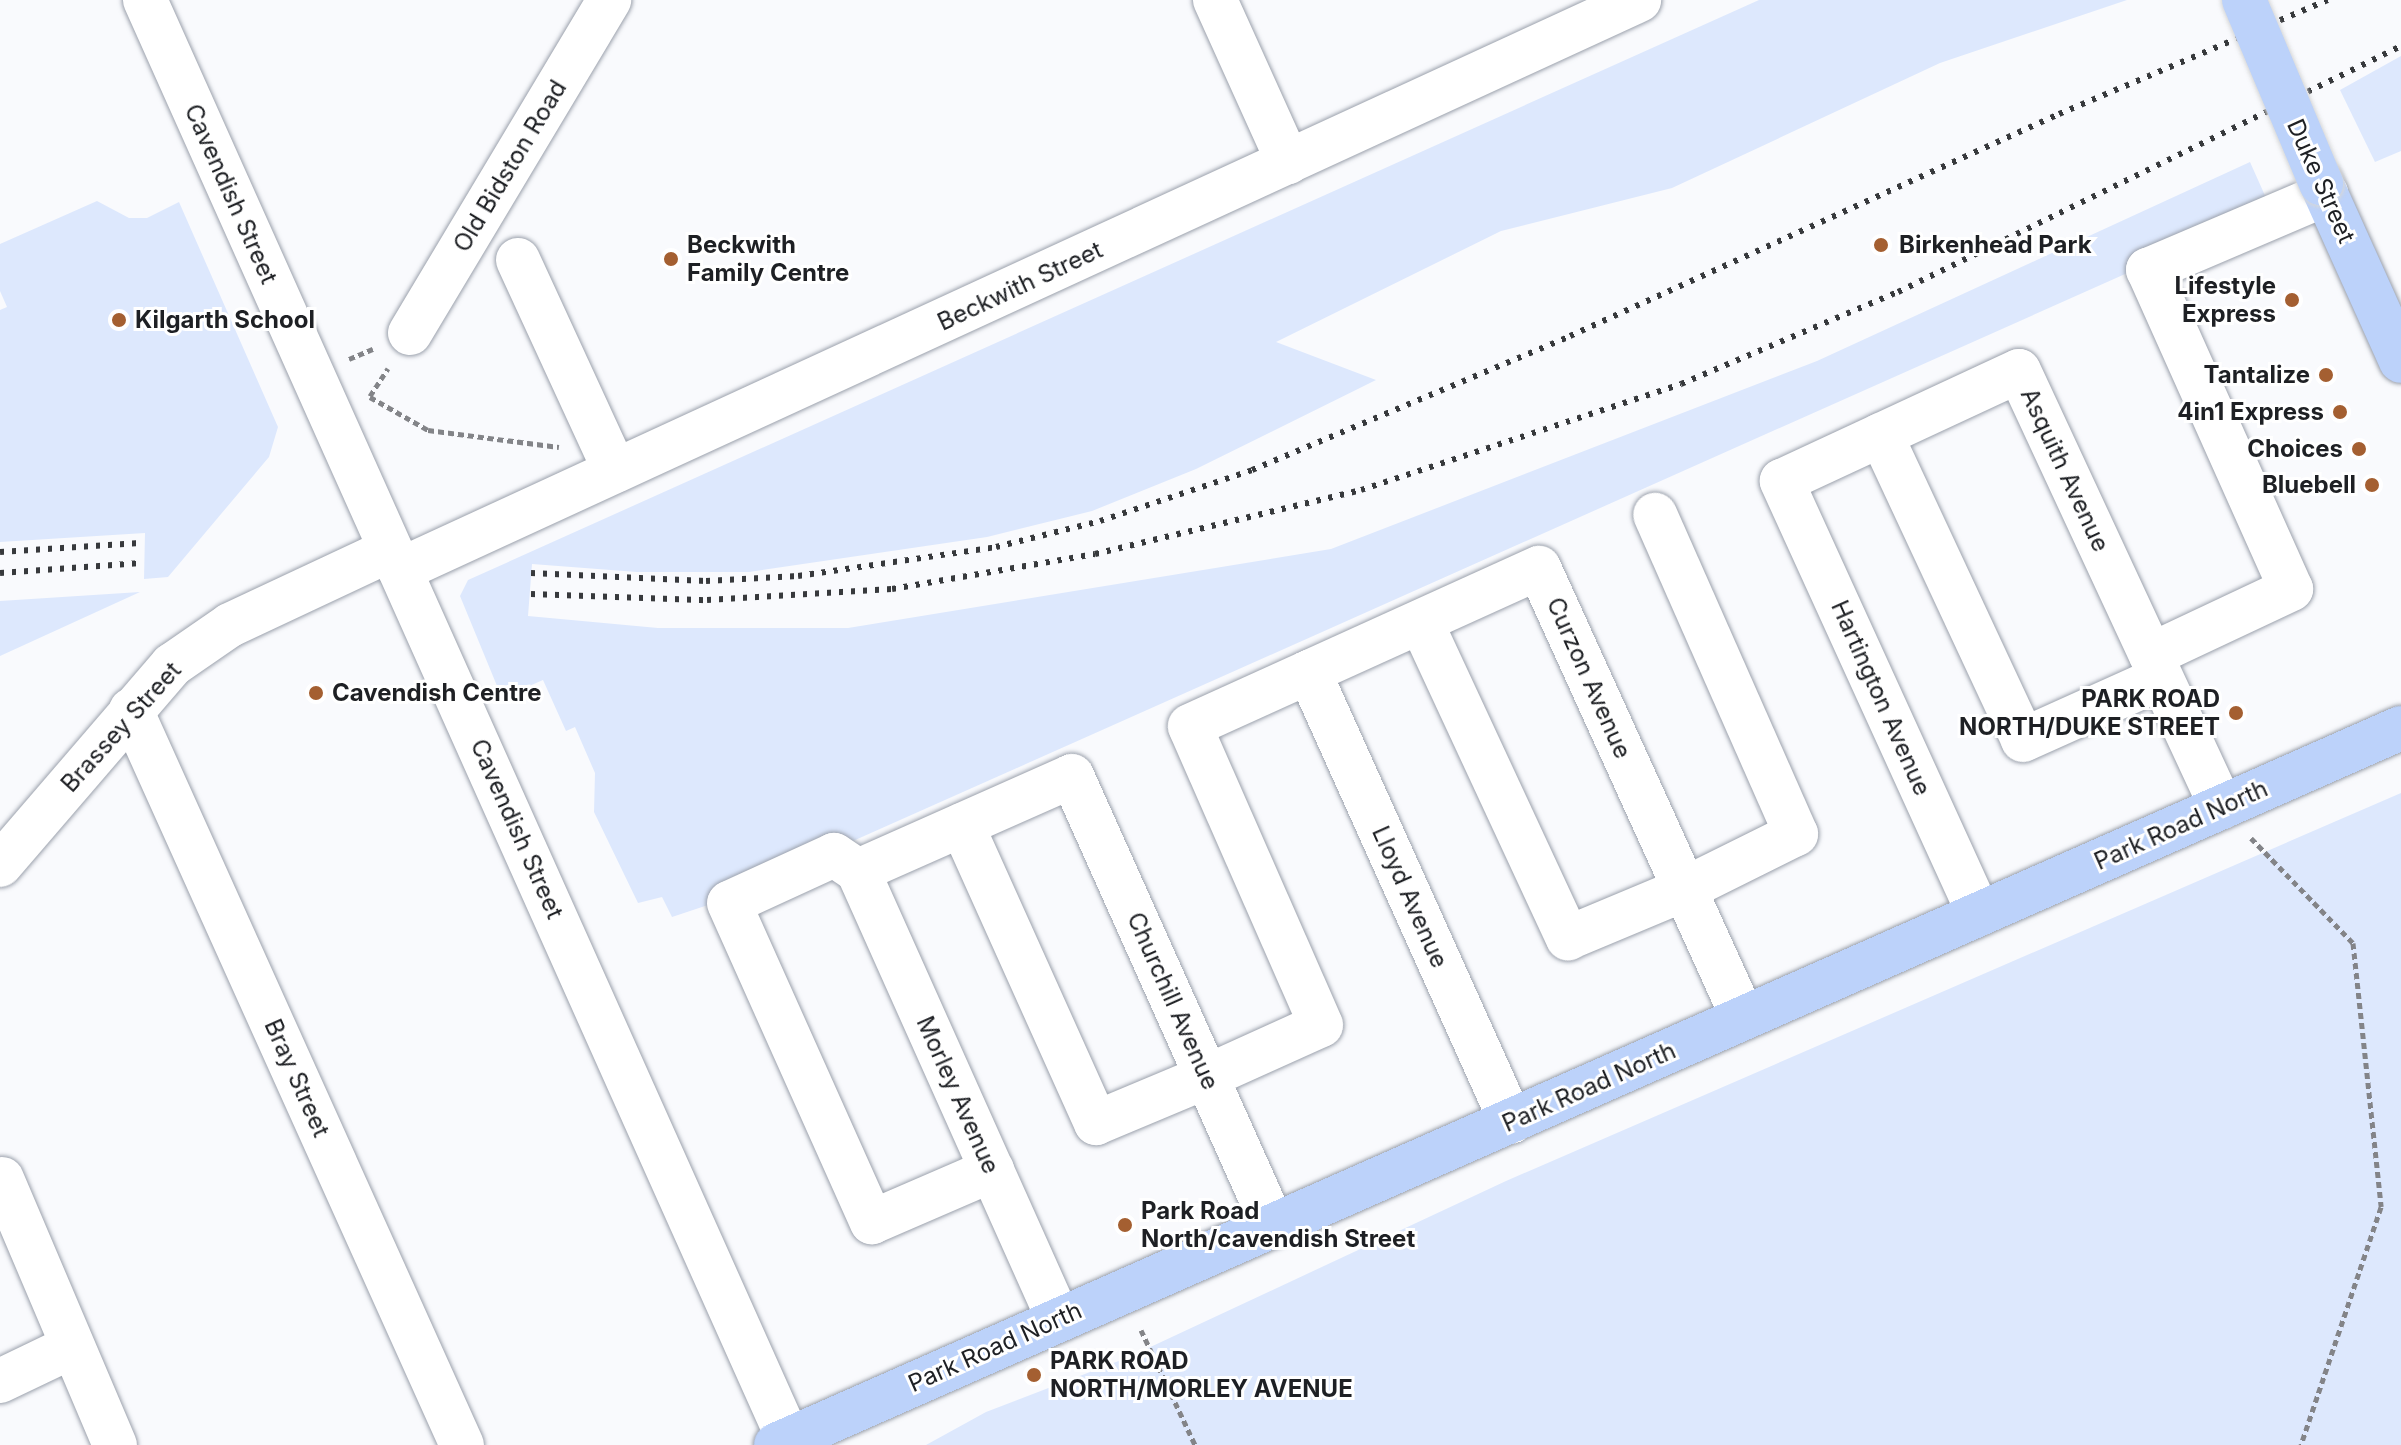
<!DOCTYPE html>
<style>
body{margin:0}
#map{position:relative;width:2401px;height:1445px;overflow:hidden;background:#f9fafd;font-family:Inter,sans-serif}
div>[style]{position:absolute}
.green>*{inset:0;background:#dde8fd}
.path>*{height:5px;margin-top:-2.5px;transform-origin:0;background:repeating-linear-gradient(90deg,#838488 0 6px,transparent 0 10px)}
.roads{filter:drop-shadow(0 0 2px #9ba1ac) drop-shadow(0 0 2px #9ba1ac)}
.minor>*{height:44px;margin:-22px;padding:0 22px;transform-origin:22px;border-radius:22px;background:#fff}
.major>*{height:44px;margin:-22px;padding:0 22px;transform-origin:22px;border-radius:22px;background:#bcd2fa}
.rail>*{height:6px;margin-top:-3px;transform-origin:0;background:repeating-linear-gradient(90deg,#37393c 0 4px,transparent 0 12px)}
.bridges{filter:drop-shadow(0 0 2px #d6d7d8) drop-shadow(0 0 2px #d6d7d8)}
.major-bridge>*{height:44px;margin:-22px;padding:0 22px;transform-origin:22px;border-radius:22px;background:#bcd2fa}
.dots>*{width:22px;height:22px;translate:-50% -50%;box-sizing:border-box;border:4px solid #fff;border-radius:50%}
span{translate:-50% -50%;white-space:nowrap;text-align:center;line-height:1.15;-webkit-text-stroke:6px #fff;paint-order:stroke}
.street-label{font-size:24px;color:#1e2024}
.poi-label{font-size:24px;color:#1e2024;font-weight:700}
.left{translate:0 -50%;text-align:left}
.right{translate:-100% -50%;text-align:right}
</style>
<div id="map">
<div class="green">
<i style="clip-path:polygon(1759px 0,2127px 0,1940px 63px,1672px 188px,1501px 231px,1276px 342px,1376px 380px,1196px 469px,1092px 511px,987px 537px,749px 572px,637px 572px,532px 564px,528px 616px,658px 628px,848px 628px,1331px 549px,1817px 361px,2250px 162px,2271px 209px,714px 903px,672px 917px,662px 897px,638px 903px,594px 812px,595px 773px,575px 727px,566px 731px,543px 680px,502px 698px,460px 596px,468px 580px)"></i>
<i style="clip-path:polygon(2401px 56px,2401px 151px,2375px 162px,2340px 90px)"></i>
<i style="clip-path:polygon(97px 201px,129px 218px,147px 218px,179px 202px,278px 427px,269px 457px,168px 577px,144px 579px,145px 533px,0 542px,0 310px,7px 307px,0 291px,0 244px)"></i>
<i style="clip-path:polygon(140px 592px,0 656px,0 601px)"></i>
<i style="clip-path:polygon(2401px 793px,2401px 1445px,926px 1445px,986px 1412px,1129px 1357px,1506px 1181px)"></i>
</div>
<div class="path">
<i style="left:349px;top:359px;width:26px;rotate:-23deg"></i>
<i style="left:370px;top:396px;width:33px;rotate:-57deg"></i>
<i style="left:370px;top:397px;width:67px;rotate:29.6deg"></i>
<i style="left:428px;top:430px;width:132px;rotate:7.4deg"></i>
<i style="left:2251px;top:838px;width:146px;rotate:45.8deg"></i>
<i style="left:2353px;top:943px;width:265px;rotate:83.9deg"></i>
<i style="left:2381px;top:1207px;width:251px;rotate:108.6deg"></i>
<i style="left:1141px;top:1330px;width:127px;rotate:64.8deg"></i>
</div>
<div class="roads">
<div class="minor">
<i style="left:145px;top:0;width:1583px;rotate:65.91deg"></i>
<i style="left:1215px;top:0;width:178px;rotate:65.7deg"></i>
<i style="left:518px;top:260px;width:232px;rotate:65.3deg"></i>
<i style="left:410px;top:333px;width:388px;rotate:-59.1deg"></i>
<i style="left:1881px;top:435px;width:336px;rotate:65deg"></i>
<i style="left:2023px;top:740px;width:129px;rotate:-24.2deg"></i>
<i style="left:400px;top:570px;width:1364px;rotate:-24.7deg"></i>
<i style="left:1421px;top:622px;width:349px;rotate:65.1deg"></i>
<i style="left:1568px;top:938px;width:127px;rotate:-22.7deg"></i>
<i style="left:1685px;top:889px;width:124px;rotate:-26.4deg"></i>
<i style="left:1796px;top:834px;width:349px;rotate:-113.8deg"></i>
<i style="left:2151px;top:655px;width:155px;rotate:-25.2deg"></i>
<i style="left:2291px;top:589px;width:350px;rotate:-114.1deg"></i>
<i style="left:2148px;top:270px;width:194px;rotate:-23.1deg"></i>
<i style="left:1309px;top:672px;width:493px;rotate:65.8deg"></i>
<i style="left:131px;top:710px;width:806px;rotate:65.76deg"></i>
<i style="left:962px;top:825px;width:327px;rotate:65.8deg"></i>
<i style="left:1096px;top:1123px;width:119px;rotate:-22.7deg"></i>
<i style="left:1206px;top:1077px;width:126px;rotate:-24.3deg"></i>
<i style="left:1321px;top:1025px;width:326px;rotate:-113.7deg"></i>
<i style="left:1190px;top:726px;width:383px;rotate:-24.4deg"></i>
<i style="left:1539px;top:568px;width:494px;rotate:65.6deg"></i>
<i style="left:0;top:865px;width:264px;rotate:-49.3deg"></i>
<i style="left:172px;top:665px;width:70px;rotate:-34.6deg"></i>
<i style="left:230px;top:625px;width:177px;rotate:-25.1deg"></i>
<i style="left:858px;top:871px;width:234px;rotate:-23.9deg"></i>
<i style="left:1072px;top:776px;width:493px;rotate:65.9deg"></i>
<i style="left:858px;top:871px;width:29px;rotate:-146deg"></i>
<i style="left:834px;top:855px;width:115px;rotate:155.4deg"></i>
<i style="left:729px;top:903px;width:350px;rotate:65.9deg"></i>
<i style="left:872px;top:1222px;width:131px;rotate:-23.4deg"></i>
<i style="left:858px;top:871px;width:491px;rotate:65.9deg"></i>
<i style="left:1979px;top:914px;width:476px;rotate:-114.5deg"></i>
<i style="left:1782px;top:481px;width:261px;rotate:-24.9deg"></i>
<i style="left:2019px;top:371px;width:481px;rotate:65.1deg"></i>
<i style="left:2px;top:1179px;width:289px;rotate:67deg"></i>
<i style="left:0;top:1381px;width:79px;rotate:-25.6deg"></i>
</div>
<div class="major">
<i style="left:2321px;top:183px;width:195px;rotate:65.8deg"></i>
<i style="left:776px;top:1445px;width:1776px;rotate:-23.81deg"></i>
</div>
</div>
<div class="rail">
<i style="left:0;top:552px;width:140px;rotate:-3.7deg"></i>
<i style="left:0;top:573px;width:138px;rotate:-4.1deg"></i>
<i style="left:531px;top:573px;width:175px;rotate:2.6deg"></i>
<i style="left:706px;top:581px;width:92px;rotate:-3.1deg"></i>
<i style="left:798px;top:576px;width:200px;rotate:-8.3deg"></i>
<i style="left:996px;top:547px;width:107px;rotate:-14deg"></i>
<i style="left:1100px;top:521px;width:160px;rotate:-18.5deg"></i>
<i style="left:1252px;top:470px;width:345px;rotate:-22.8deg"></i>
<i style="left:1570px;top:336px;width:537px;rotate:-24.42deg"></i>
<i style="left:2059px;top:114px;width:292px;rotate:-23deg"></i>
<i style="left:531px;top:594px;width:176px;rotate:2deg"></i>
<i style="left:707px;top:600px;width:185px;rotate:-3.4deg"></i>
<i style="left:892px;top:589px;width:206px;rotate:-9.8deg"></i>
<i style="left:1095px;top:554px;width:274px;rotate:-13.5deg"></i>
<i style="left:1361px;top:490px;width:337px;rotate:-18.3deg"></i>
<i style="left:1681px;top:384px;width:236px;rotate:-23deg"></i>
<i style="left:1898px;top:292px;width:560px;rotate:-26.06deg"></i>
</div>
<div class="bridges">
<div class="major-bridge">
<i style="left:2244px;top:0;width:199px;rotate:67.2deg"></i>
</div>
</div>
<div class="dots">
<i style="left:1881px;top:245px;background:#a45f31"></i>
<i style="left:671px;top:259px;background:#a45f31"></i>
<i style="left:2292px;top:300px;background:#a45f31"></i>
<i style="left:119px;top:320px;background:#a45f31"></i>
<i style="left:2326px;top:375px;background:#a45f31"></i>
<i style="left:2340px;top:412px;background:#a45f31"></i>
<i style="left:2359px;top:449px;background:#a45f31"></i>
<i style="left:2372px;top:485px;background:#a45f31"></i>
<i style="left:316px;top:693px;background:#a45f31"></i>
<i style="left:2236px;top:713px;background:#a45f31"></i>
<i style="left:1125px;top:1225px;background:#a45f31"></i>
<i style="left:1034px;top:1375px;background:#a45f31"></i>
</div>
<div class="street-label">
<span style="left:510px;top:166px;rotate:-59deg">Old Bidston Road</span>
<span style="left:2321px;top:181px;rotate:66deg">Duke Street</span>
<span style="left:231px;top:194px;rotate:66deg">Cavendish Street</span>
<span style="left:1020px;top:286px;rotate:-25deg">Beckwith Street</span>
<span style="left:2065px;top:470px;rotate:65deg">Asquith Avenue</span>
<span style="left:1589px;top:678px;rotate:66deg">Curzon Avenue</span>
<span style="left:1881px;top:698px;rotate:66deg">Hartington Avenue</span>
<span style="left:121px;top:727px;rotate:-48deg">Brassey Street</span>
<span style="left:2181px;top:825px;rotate:-24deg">Park Road North</span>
<span style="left:517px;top:829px;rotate:66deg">Cavendish Street</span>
<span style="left:1410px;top:897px;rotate:66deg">Lloyd Avenue</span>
<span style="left:1173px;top:1001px;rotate:66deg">Churchill Avenue</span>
<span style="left:297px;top:1078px;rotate:66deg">Bray Street</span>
<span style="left:1589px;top:1087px;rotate:-24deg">Park Road North</span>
<span style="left:958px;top:1095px;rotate:66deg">Morley Avenue</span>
<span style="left:995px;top:1347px;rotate:-24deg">Park Road North</span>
</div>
<div class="poi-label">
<span class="left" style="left:687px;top:259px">Beckwith<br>Family Centre</span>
<span class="left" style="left:1899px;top:245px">Birkenhead Park</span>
<span class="right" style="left:2276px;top:300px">Lifestyle<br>Express</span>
<span class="left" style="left:135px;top:320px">Kilgarth School</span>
<span class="right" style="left:2310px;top:375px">Tantalize</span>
<span class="right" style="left:2324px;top:412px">4in1 Express</span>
<span class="right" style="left:2343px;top:449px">Choices</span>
<span class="right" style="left:2356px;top:485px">Bluebell</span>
<span class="left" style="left:332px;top:693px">Cavendish Centre</span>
<span class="right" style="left:2220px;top:713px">PARK ROAD<br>NORTH/DUKE STREET</span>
<span class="left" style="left:1141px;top:1225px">Park Road<br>North/cavendish Street</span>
<span class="left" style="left:1050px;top:1375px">PARK ROAD<br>NORTH/MORLEY AVENUE</span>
</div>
</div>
